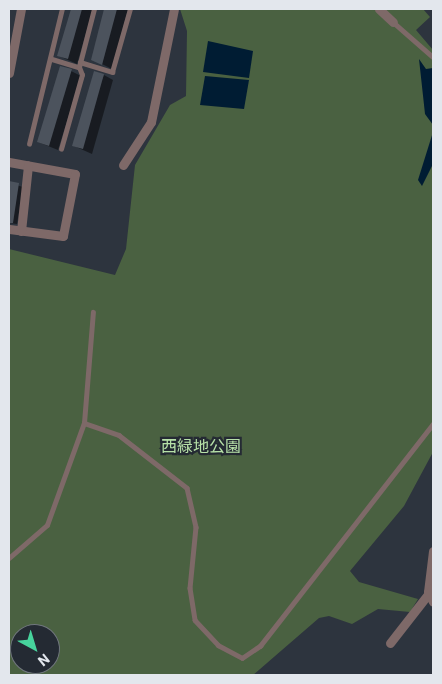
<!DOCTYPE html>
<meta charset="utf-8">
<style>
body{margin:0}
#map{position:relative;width:442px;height:684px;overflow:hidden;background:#2d343e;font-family:Roboto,"Noto Sans JP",sans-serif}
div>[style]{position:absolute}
.forest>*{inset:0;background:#4a6141}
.water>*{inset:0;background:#001c33}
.shadow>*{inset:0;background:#0007}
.building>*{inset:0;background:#4c535d}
.service>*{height:4.5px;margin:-2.25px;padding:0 2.25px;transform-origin:2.25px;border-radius:2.25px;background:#7e6968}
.minor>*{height:9px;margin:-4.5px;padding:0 4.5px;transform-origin:4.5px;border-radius:4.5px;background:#7e6968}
span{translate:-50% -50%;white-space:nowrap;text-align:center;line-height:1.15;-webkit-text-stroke:4.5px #242a33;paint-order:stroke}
.park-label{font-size:16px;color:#b7e1a8}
.frame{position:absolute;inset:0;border:10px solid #e3e7ed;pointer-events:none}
.north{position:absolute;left:10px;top:624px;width:50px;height:50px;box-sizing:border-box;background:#242a33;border:1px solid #70767d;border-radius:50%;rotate:141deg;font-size:14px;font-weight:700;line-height:20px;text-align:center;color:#e3e7ed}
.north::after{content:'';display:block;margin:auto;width:18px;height:22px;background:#47d49d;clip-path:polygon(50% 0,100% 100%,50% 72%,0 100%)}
</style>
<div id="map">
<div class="forest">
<i style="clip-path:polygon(evenodd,180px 9px,423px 9px,430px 17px,416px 30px,433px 50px,433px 452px,404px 506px,350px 571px,359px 582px,418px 599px,410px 612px,378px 609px,352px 624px,329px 616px,319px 618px,253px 675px,9px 675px,9px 249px,115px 275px,126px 249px,135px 165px,170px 105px,186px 96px,187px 31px,180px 9px,20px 634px,50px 634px,50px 664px,20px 664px,20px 634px)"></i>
</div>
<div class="water">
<i style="clip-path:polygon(208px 41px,253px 51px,249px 78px,203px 72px)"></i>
<i style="clip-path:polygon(419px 59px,426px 69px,433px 68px,433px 125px,425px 114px)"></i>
<i style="clip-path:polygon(205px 76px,249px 80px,244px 109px,200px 105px)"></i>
<i style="clip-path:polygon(433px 132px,433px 164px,422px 186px,418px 180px)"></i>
</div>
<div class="shadow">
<i style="clip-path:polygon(72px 9px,93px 9px,77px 64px,59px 56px)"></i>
<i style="clip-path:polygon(106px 9px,128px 9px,112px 69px,92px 59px)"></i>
<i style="clip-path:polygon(71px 71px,81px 76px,58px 150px,38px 142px)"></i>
<i style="clip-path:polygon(104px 75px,113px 80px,92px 154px,74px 146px)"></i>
<i style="clip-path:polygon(9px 183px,23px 187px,17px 224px,9px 223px)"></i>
</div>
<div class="building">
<i style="clip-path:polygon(71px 9px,82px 9px,68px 59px,57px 56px)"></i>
<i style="clip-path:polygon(104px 9px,117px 9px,102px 65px,91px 60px)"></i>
<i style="clip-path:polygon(60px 66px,72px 69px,49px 146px,37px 142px)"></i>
<i style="clip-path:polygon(94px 71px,104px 74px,83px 149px,72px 146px)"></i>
<i style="clip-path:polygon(9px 181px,19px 183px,13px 223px,9px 223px)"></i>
</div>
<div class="service">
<i style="left:393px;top:22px;width:53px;rotate:41.2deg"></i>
<i style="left:52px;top:59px;width:28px;rotate:17deg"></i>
<i style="left:80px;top:62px;width:34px;rotate:17deg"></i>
<i style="left:112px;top:72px;width:66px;rotate:-74.1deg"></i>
<i style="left:29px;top:144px;width:139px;rotate:-76.3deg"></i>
<i style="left:61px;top:149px;width:77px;rotate:-74.2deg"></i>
<i style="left:82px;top:75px;width:9px;rotate:-111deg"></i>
<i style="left:79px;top:67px;width:60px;rotate:-75.5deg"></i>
<i style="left:84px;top:423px;width:37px;rotate:19deg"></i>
<i style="left:119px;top:435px;width:86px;rotate:37.9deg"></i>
<i style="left:187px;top:488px;width:40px;rotate:77deg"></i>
<i style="left:196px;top:527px;width:61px;rotate:95.6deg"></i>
<i style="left:190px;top:588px;width:32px;rotate:81deg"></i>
<i style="left:195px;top:620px;width:34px;rotate:47deg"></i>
<i style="left:218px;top:645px;width:27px;rotate:28deg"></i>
<i style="left:242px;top:658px;width:22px;rotate:-34deg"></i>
<i style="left:260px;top:646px;width:281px;rotate:-52.1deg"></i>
<i style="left:9px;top:558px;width:50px;rotate:-41deg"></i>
<i style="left:47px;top:525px;width:109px;rotate:-70.1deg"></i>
<i style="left:84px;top:423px;width:111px;rotate:-85.4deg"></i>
</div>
<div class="minor">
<i style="left:379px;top:9px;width:19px;rotate:43deg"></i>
<i style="left:9px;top:73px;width:65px;rotate:-79.4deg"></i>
<i style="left:9px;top:162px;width:67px;rotate:10.3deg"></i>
<i style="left:75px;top:174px;width:63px;rotate:101deg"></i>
<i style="left:63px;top:236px;width:54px;rotate:-172.6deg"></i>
<i style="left:123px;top:165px;width:51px;rotate:-56.9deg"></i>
<i style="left:151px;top:122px;width:115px;rotate:-78.5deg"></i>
<i style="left:21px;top:231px;width:66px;rotate:-83.9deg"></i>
<i style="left:433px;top:551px;width:41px;rotate:97deg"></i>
<i style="left:428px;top:592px;width:11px;rotate:63deg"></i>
<i style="left:390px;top:643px;width:70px;rotate:-52deg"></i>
</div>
<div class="park-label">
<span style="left:201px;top:447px">西緑地公園</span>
</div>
<div class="frame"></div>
<div class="north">N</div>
</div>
